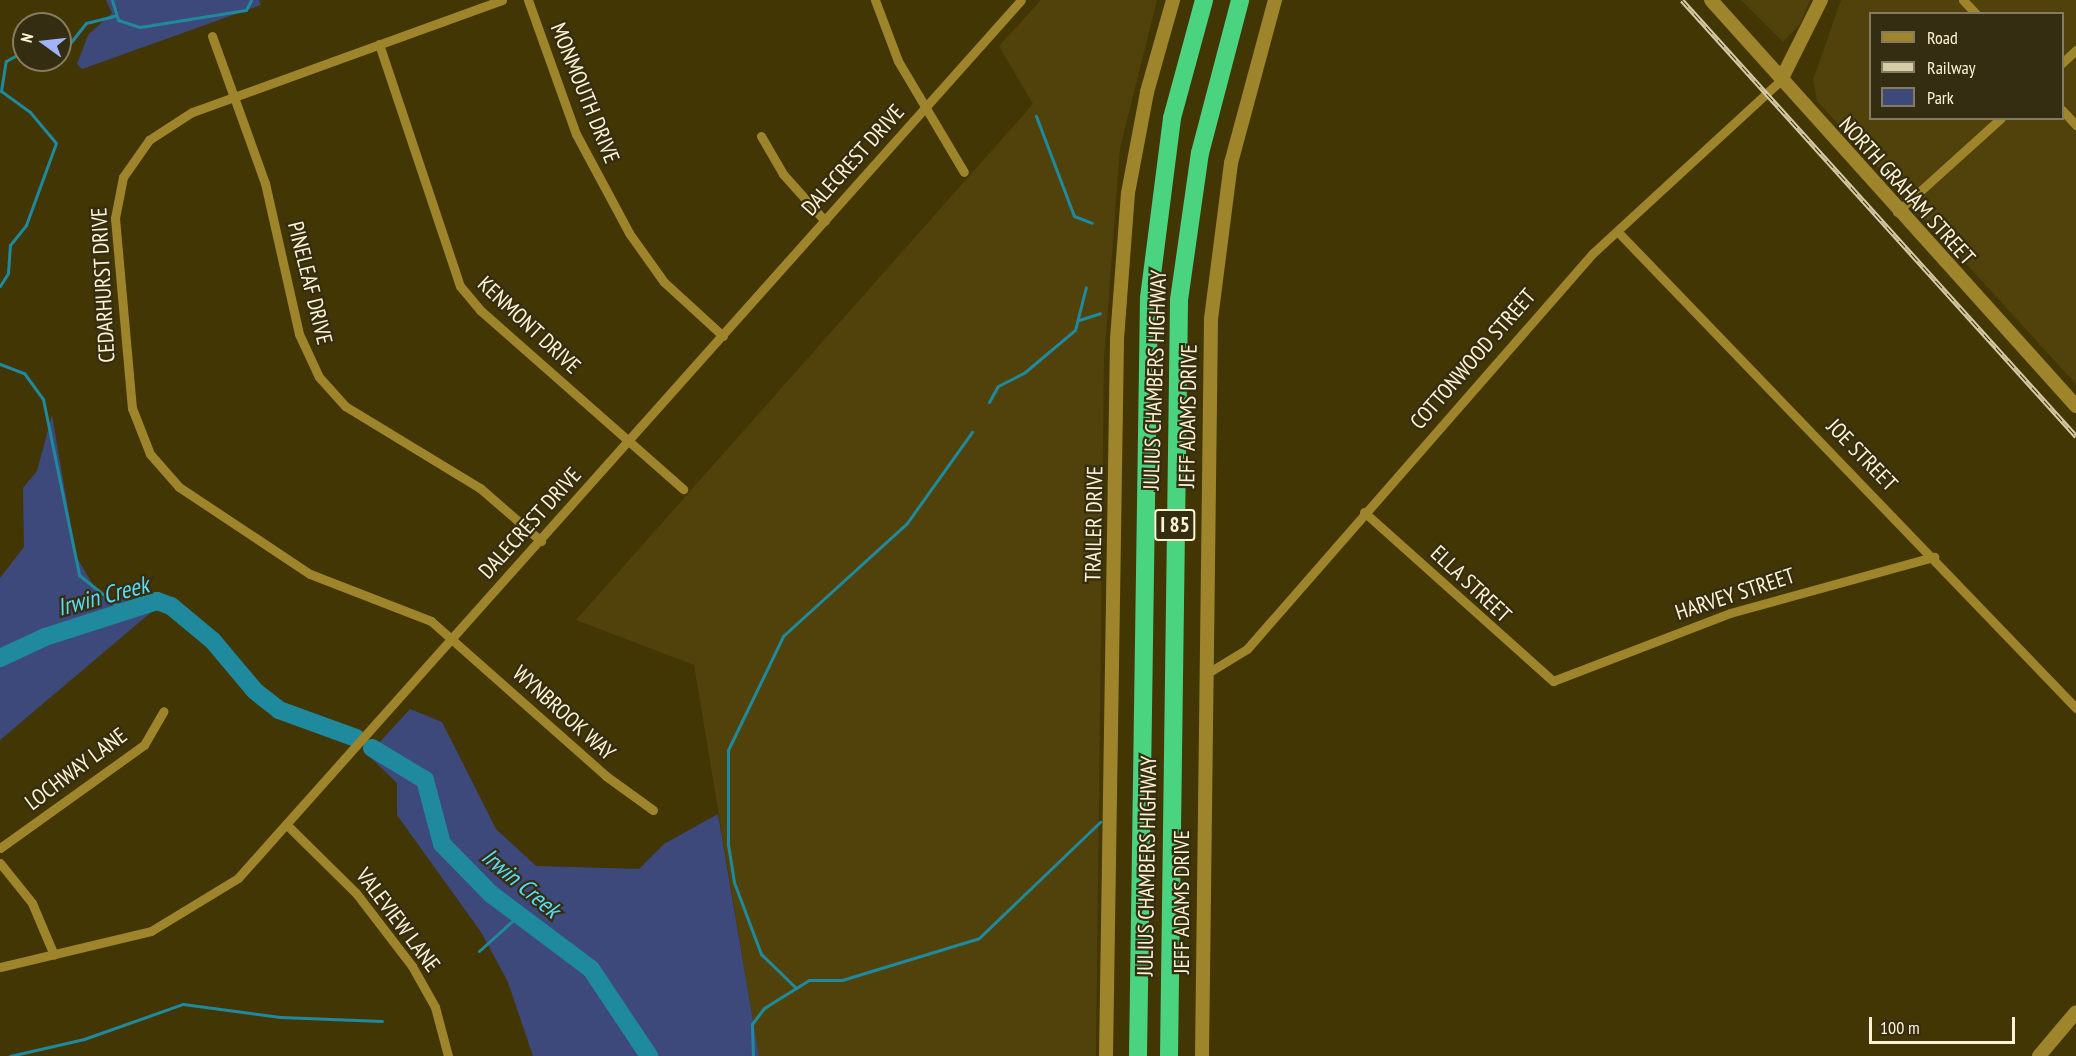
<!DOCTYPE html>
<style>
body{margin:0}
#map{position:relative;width:2076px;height:1056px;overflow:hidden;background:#433605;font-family:"PT Sans Narrow",sans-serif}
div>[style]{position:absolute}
.built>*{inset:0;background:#50420a}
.green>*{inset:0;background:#3e497b}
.stream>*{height:3px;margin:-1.5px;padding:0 1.5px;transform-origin:1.5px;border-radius:1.5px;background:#1f8a9d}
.river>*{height:18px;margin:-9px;padding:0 9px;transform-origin:9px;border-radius:9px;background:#1f8a9d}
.street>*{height:9px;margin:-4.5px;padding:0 4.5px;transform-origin:4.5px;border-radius:4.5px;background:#9e852c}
.secondary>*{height:14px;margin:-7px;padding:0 7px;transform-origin:7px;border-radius:7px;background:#9e852c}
.highway>*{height:18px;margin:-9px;padding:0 9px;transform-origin:9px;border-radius:9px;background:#4bd47f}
.rail>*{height:5px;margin-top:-2.5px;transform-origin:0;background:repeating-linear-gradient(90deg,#352d12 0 9px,#d6cba7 0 18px);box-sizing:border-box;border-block:2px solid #d6cba7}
span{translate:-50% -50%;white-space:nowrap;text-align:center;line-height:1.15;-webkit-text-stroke:4.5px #352d12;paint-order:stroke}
.shield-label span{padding:2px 4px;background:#352d12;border:2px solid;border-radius:4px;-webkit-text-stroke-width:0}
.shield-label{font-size:21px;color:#fdf3d3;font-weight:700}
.street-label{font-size:22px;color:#fdf3d3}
.water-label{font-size:24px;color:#58dcf5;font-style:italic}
.legend{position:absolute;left:1869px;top:12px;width:195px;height:108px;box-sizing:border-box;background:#352d12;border:2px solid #857c5f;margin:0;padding:8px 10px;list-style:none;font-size:18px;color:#fdf3d3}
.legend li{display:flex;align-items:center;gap:12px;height:30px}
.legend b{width:30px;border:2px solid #857c5f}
.north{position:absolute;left:12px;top:12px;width:60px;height:60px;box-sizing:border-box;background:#352d12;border:2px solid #857c5f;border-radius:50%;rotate:285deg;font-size:16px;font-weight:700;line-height:24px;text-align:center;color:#fdf3d3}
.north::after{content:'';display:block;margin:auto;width:21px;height:27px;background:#a0b3fd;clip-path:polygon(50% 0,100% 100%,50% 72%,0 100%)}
.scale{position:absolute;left:1869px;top:1017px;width:146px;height:27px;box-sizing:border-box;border:3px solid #fdf3d3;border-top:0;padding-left:8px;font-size:18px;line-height:21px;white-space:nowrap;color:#fdf3d3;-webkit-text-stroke:4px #352d12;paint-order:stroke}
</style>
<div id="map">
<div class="built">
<i style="clip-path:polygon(1041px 0,1157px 0,1120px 148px,1104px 360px,1096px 1056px,759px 1056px,694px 665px,576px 620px,1033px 104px,999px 46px)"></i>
<i style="clip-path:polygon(1741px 0,1810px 0,1800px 24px,1783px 42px)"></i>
<i style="clip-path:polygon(evenodd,1841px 0,2076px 0,2076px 384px,1817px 101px,1813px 80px,1841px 0,1870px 14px,2062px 14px,2062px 118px,1870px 118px,1870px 14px)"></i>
</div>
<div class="green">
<i style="clip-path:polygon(106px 0,259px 0,261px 5px,82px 69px,77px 64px,88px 35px,112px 13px)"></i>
<i style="clip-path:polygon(52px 415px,76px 556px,100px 597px,162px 603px,0 740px,0 578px,24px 547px,23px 488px,37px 471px)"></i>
<i style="clip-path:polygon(410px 709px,442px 722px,496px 829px,536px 866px,639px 869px,664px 844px,718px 814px,759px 1056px,533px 1056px,508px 982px,481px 932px,397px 815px,397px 783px,368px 755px)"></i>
</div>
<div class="stream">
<i style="left:112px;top:0;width:21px;rotate:73deg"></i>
<i style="left:118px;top:20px;width:23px;rotate:18deg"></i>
<i style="left:140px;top:27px;width:107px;rotate:-9.1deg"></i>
<i style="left:246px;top:10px;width:11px;rotate:-63deg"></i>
<i style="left:60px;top:56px;width:42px;rotate:-51.8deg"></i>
<i style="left:86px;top:23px;width:29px;rotate:-14deg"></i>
<i style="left:39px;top:60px;width:16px"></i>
<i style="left:1036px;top:116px;width:107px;rotate:69.2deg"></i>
<i style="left:1074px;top:216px;width:19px;rotate:21deg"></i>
<i style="left:0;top:286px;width:15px;rotate:-58deg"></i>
<i style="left:8px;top:273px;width:28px;rotate:-86deg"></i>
<i style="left:10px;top:245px;width:26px;rotate:-51deg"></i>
<i style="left:26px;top:225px;width:87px;rotate:-69.9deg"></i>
<i style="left:56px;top:143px;width:40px;rotate:-130deg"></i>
<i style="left:30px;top:112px;width:36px;rotate:-144deg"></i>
<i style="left:1px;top:91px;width:30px;rotate:-81deg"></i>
<i style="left:6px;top:61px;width:21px;rotate:-29deg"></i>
<i style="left:1079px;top:320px;width:22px;rotate:-18deg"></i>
<i style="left:0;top:364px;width:26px;rotate:21deg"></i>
<i style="left:24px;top:373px;width:32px;rotate:54deg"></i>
<i style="left:43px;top:399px;width:180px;rotate:78.4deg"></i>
<i style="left:79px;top:575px;width:58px;rotate:38.7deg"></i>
<i style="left:989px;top:402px;width:18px;rotate:-61deg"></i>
<i style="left:998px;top:386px;width:30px;rotate:-27deg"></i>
<i style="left:1025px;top:372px;width:65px;rotate:-40deg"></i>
<i style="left:1075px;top:330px;width:44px;rotate:-75.7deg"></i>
<i style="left:479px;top:951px;width:54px;rotate:-42deg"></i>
<i style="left:796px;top:988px;width:49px;rotate:-135.8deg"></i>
<i style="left:761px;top:954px;width:77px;rotate:-110.6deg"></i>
<i style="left:734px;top:882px;width:37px;rotate:-99deg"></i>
<i style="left:728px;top:845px;width:95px;rotate:-90deg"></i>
<i style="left:728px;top:750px;width:127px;rotate:-64.2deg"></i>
<i style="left:783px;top:636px;width:168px;rotate:-42.3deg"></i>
<i style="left:907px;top:523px;width:112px;rotate:-54.5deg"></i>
<i style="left:10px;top:1056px;width:76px;rotate:-12.9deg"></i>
<i style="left:84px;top:1039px;width:105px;rotate:-19.5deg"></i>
<i style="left:183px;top:1004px;width:98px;rotate:7.6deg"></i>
<i style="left:280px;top:1017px;width:102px;rotate:2.2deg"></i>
<i style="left:753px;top:1056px;width:32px;rotate:-92deg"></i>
<i style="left:752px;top:1024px;width:20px;rotate:-53deg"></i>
<i style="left:764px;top:1008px;width:53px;rotate:-31.9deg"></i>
<i style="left:809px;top:980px;width:33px"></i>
<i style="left:842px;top:980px;width:143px;rotate:-17deg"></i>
<i style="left:979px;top:938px;width:168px;rotate:-43.8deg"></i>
</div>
<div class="river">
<i style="left:0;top:658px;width:50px;rotate:-25deg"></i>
<i style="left:45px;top:637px;width:118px;rotate:-17.8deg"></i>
<i style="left:157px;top:601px;width:15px;rotate:20deg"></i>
<i style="left:171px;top:606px;width:55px;rotate:39.8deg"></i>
<i style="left:213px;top:641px;width:65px;rotate:50deg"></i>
<i style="left:255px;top:691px;width:31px;rotate:38deg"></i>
<i style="left:279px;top:710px;width:82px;rotate:20deg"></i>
<i style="left:372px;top:748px;width:62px;rotate:31.1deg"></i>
<i style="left:425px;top:780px;width:66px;rotate:75.1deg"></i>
<i style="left:442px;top:844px;width:70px;rotate:45.6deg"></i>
<i style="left:491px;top:894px;width:125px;rotate:36.9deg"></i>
<i style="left:591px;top:969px;width:105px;rotate:56.3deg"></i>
</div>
<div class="street">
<i style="left:502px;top:0;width:330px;rotate:160.1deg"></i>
<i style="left:192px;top:112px;width:51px;rotate:146.9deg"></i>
<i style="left:149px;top:140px;width:45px;rotate:125.1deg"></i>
<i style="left:123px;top:177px;width:42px;rotate:101deg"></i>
<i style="left:115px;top:218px;width:191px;rotate:84.9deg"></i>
<i style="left:132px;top:408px;width:49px;rotate:68.6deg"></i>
<i style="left:150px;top:454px;width:44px;rotate:48.7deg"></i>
<i style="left:179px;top:487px;width:157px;rotate:33.6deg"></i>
<i style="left:310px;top:574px;width:130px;rotate:21.2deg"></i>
<i style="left:431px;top:621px;width:234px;rotate:41.5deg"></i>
<i style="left:606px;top:776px;width:58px;rotate:35.9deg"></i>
<i style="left:528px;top:0;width:142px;rotate:70.3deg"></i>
<i style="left:576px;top:134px;width:112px;rotate:61.8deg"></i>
<i style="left:629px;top:233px;width:60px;rotate:54.5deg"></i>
<i style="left:664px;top:282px;width:80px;rotate:42.5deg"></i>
<i style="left:875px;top:0;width:65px;rotate:69.3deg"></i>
<i style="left:898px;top:61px;width:129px;rotate:59.3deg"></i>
<i style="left:1963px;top:0;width:19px;rotate:47deg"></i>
<i style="left:212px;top:36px;width:156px;rotate:70.2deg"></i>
<i style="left:265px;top:183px;width:155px;rotate:77.3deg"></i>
<i style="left:299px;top:334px;width:47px;rotate:65.1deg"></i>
<i style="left:319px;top:377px;width:39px;rotate:48deg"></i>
<i style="left:345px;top:406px;width:158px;rotate:31.3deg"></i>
<i style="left:480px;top:488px;width:81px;rotate:41deg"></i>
<i style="left:379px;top:44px;width:255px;rotate:71.5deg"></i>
<i style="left:460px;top:286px;width:31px;rotate:50deg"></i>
<i style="left:480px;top:310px;width:271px;rotate:41.4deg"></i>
<i style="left:2062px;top:63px;width:19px;rotate:-43deg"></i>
<i style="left:2062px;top:110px;width:21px;rotate:47deg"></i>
<i style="left:761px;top:136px;width:44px;rotate:59.9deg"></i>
<i style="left:783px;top:174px;width:63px;rotate:48.2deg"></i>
<i style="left:1897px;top:212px;width:140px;rotate:-42.1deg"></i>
<i style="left:1618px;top:232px;width:661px;rotate:46.1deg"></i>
<i style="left:1364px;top:512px;width:254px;rotate:41.8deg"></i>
<i style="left:1553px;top:681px;width:190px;rotate:-21deg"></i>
<i style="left:1730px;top:613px;width:212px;rotate:-15.4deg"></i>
<i style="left:1206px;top:674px;width:48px;rotate:-31.4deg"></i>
<i style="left:1247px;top:649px;width:526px;rotate:-48.86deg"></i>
<i style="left:1593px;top:253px;width:255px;rotate:-42.6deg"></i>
<i style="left:288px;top:826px;width:95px;rotate:44.6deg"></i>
<i style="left:356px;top:893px;width:92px;rotate:52.5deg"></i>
<i style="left:412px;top:966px;width:47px;rotate:60.7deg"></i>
<i style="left:435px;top:1007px;width:51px;rotate:75.1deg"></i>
<i style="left:0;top:848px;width:177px;rotate:-35.6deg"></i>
<i style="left:144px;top:745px;width:39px;rotate:-60deg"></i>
<i style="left:0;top:863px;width:51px;rotate:51.3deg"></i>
<i style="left:32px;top:903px;width:56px;rotate:67.1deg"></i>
<i style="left:0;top:967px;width:155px;rotate:-13.4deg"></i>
<i style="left:151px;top:931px;width:102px;rotate:-31.3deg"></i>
<i style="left:238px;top:878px;width:1176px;rotate:-48.27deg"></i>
</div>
<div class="secondary">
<i style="left:1711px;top:0;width:546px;rotate:48.04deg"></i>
<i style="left:1781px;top:80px;width:89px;rotate:-63.4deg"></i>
<i style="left:1106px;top:1056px;width:717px;rotate:-89.12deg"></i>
<i style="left:1117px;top:339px;width:146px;rotate:-85.7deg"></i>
<i style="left:1128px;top:193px;width:103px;rotate:-79.3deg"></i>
<i style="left:1147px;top:92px;width:96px;rotate:-74.2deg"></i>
<i style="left:1202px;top:1056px;width:737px;rotate:-89.3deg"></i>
<i style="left:1211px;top:319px;width:157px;rotate:-82.7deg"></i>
<i style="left:1231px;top:163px;width:169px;rotate:-74.9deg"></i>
<i style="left:2039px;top:1056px;width:57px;rotate:-49.9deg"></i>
</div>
<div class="highway">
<i style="left:1138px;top:1056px;width:758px;rotate:-89.17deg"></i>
<i style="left:1149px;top:298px;width:181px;rotate:-82.7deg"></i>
<i style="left:1172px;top:118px;width:122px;rotate:-74.8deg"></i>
<i style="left:1169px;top:1056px;width:756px;rotate:-89.24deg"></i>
<i style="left:1179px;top:300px;width:148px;rotate:-81.9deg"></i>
<i style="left:1200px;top:153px;width:158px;rotate:-75.3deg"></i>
</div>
<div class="rail">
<i style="left:1682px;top:0;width:588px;rotate:47.9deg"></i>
</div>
<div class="shield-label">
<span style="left:1175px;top:525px">I 85</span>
</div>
<div class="street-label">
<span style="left:585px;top:93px;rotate:68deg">MONMOUTH DRIVE</span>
<span style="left:853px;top:160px;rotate:-48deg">DALECREST DRIVE</span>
<span style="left:1907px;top:191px;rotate:48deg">NORTH GRAHAM STREET</span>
<span style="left:310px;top:283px;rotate:76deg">PINELEAF DRIVE</span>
<span style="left:103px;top:285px;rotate:-93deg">CEDARHURST DRIVE</span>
<span style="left:529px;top:325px;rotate:43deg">KENMONT DRIVE</span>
<span style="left:1473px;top:359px;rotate:-49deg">COTTONWOOD STREET</span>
<span style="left:1155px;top:380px;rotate:-88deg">JULIUS CHAMBERS HIGHWAY</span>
<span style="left:1188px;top:416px;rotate:-89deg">JEFF ADAMS DRIVE</span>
<span style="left:1862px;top:455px;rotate:46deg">JOE STREET</span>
<span style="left:530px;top:523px;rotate:-48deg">DALECREST DRIVE</span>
<span style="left:1094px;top:524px;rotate:-89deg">TRAILER DRIVE</span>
<span style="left:1471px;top:584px;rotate:43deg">ELLA STREET</span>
<span style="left:1735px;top:594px;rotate:-18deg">HARVEY STREET</span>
<span style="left:564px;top:713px;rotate:42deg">WYNBROOK WAY</span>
<span style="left:76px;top:769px;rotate:-37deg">LOCHWAY LANE</span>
<span style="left:1147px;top:866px;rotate:-89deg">JULIUS CHAMBERS HIGHWAY</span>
<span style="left:1182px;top:902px;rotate:-90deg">JEFF ADAMS DRIVE</span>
<span style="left:398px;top:920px;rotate:53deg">VALEVIEW LANE</span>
</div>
<div class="water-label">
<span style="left:103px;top:596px;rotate:-15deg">Irwin Creek</span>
<span style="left:521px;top:883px;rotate:40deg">Irwin Creek</span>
</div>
<ul class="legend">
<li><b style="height:8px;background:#9e852c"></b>Road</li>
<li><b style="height:8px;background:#d6cba7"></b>Railway</li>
<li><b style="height:16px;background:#3e497b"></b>Park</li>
</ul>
<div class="north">N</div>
<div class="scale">100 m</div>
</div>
